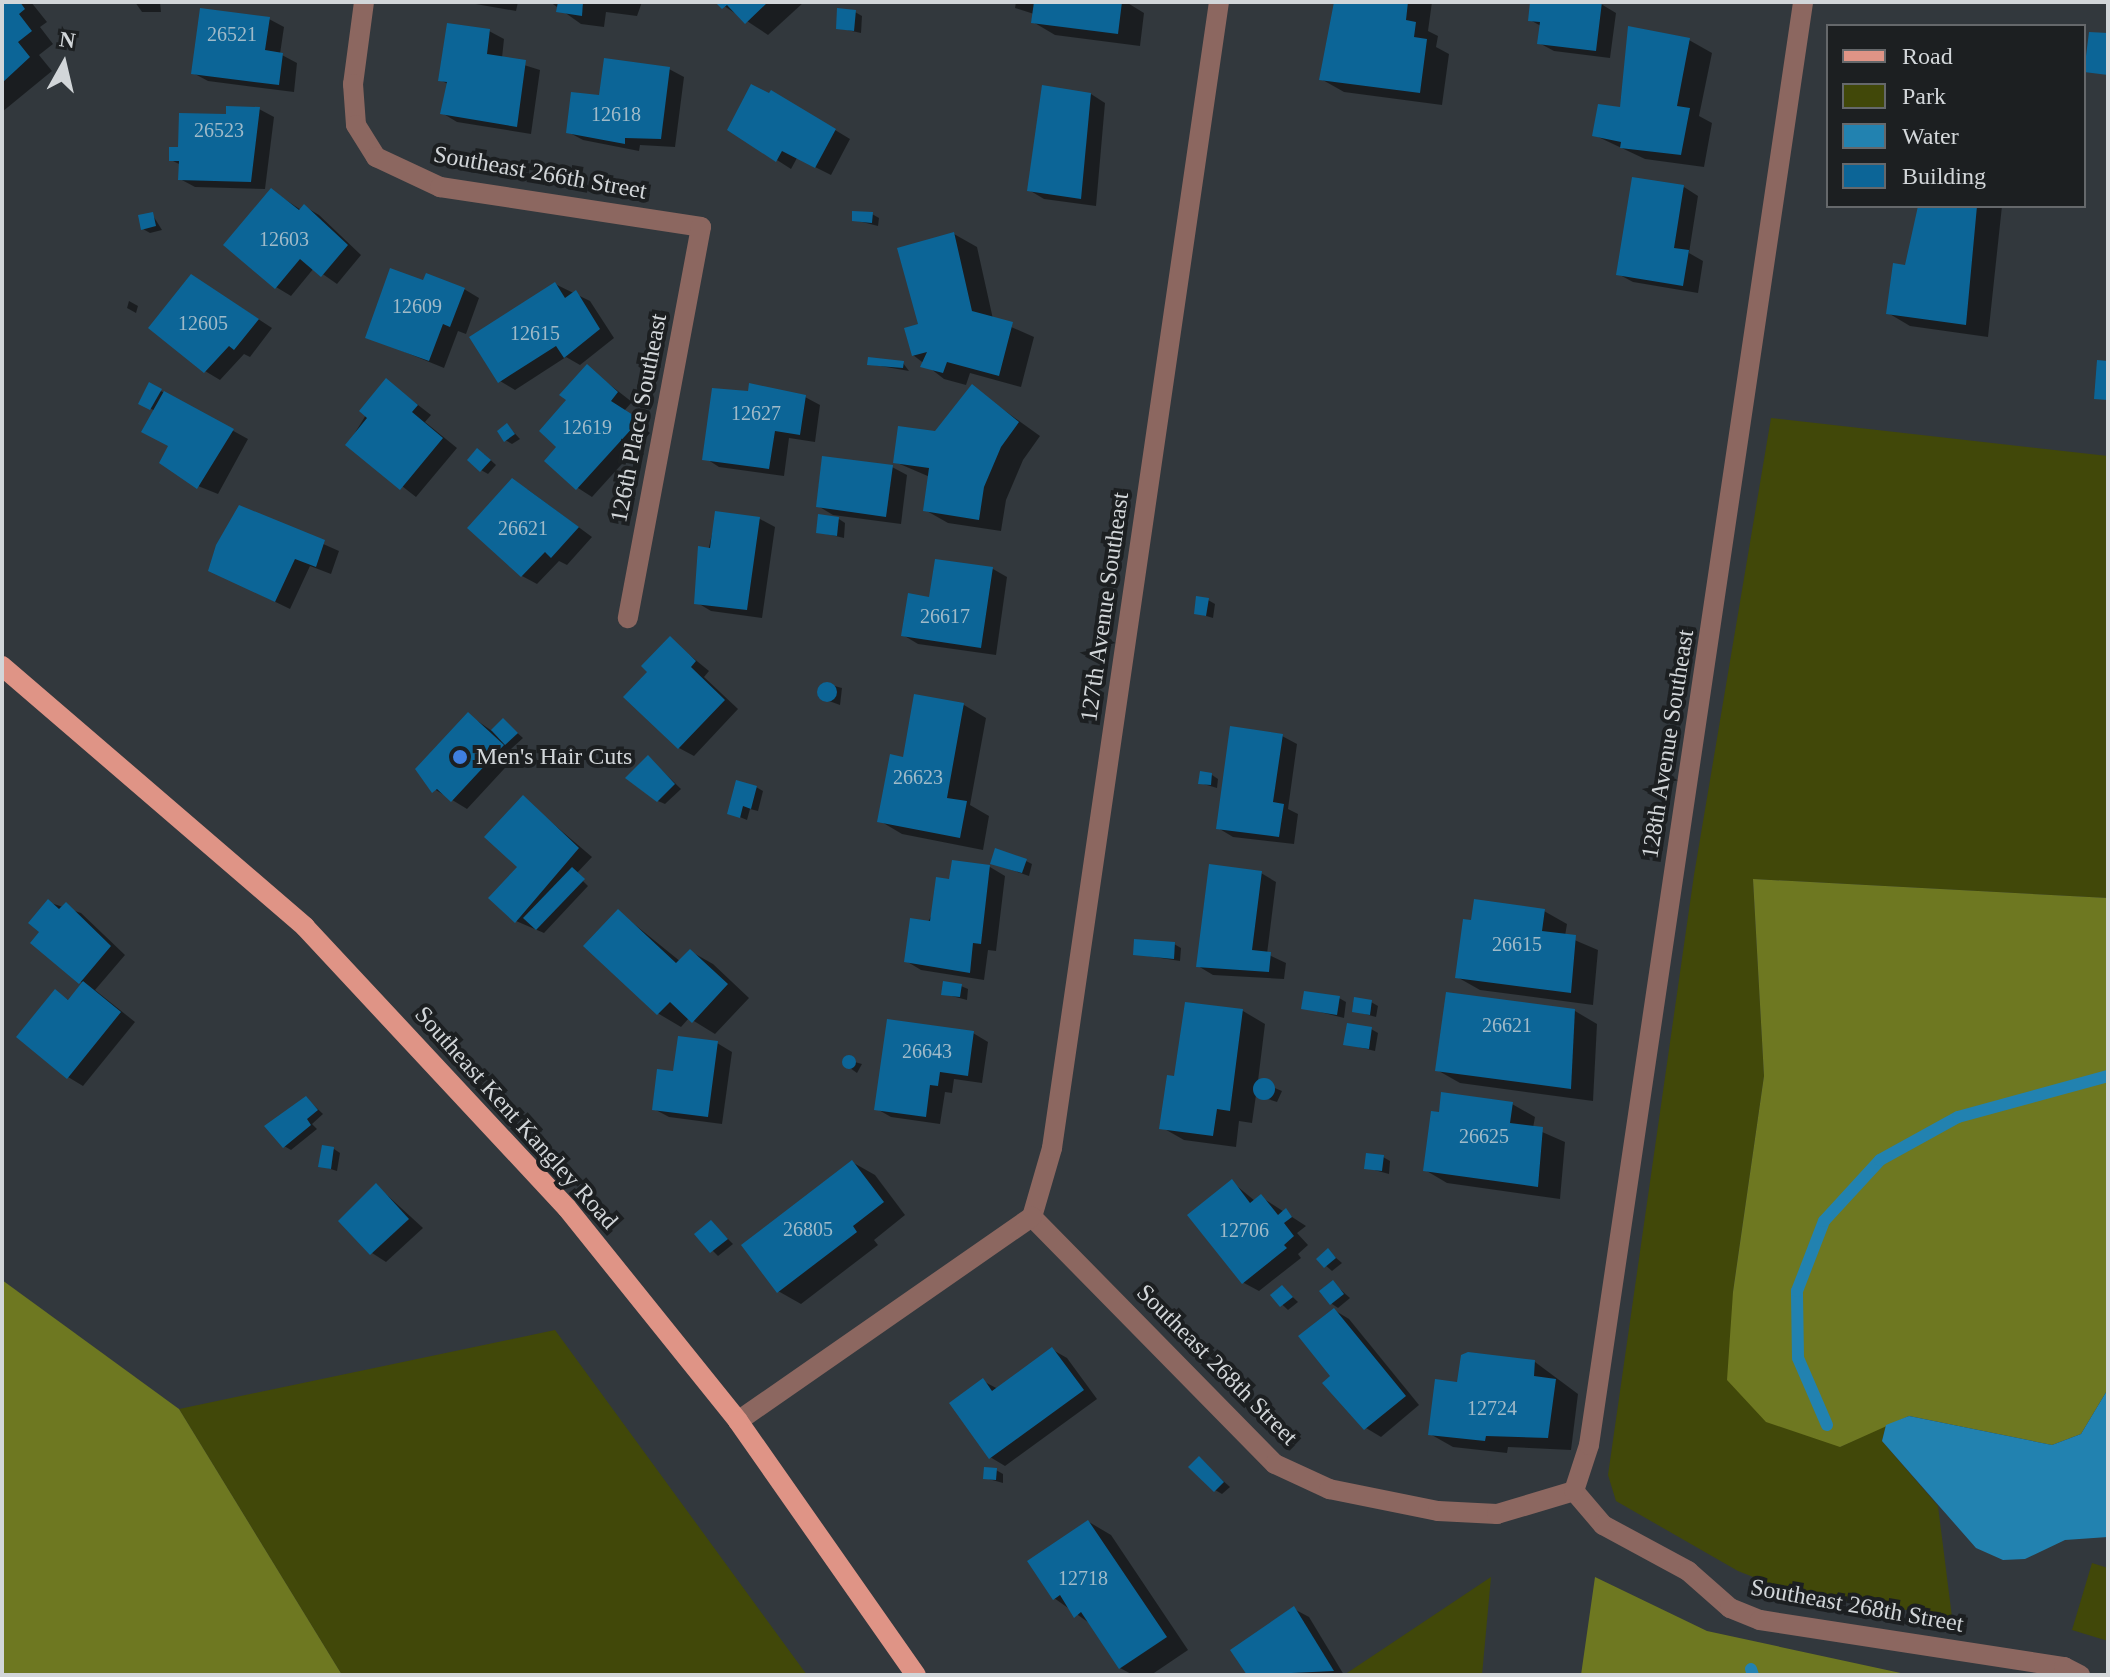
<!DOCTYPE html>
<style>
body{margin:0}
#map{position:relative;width:2110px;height:1677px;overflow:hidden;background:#32383d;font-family:Georgia,serif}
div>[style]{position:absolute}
.green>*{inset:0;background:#414809}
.forest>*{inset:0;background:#6e7821}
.water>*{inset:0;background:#2282b0}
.shadow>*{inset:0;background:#0007}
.stream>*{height:12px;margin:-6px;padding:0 6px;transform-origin:6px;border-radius:6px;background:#2282b0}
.building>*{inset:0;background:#0c6597}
.round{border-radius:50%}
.minor>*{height:20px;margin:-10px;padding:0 10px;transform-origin:10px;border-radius:10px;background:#8c6760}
.major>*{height:20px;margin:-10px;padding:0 10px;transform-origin:10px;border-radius:10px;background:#df9486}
.dots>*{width:22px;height:22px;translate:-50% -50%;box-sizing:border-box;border:4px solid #1c1f21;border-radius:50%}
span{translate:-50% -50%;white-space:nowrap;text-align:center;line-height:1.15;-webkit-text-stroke:8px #1c1f21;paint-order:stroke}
.number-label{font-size:20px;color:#a0bac8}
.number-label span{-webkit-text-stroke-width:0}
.street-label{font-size:24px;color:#d2d6d9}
.poi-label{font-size:24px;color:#d2d6d9}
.left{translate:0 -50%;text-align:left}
.frame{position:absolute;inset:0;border:4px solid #d2d6d9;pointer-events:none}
.legend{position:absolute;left:1826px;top:24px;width:260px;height:184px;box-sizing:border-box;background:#1c1f21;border:2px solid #65686b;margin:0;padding:10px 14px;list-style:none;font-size:24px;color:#d2d6d9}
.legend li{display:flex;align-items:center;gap:16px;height:40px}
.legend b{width:40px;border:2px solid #65686b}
.north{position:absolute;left:24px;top:24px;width:80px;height:80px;-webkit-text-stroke:6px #1c1f21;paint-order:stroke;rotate:8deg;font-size:22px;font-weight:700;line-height:32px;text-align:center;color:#d2d6d9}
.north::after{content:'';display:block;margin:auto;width:28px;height:36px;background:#d2d6d9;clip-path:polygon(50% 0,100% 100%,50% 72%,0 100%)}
</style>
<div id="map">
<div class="green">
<i style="clip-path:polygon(1771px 418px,2108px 456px,2108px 898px,1753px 879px,1764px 1076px,1733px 1292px,1840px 1447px,1886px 1425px,1882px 1441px,1938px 1506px,1952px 1617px,1794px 1593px,1738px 1571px,1616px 1501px,1608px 1475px,1694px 875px)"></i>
<i style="clip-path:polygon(555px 1330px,807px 1675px,342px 1675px,179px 1409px)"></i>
<i style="clip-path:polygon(2092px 1563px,2108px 1568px,2108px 1641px,2072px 1630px)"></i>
<i style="clip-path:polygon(1491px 1577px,1482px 1675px,1344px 1675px)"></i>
</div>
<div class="forest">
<i style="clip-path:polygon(1753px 879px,2108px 898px,2108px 1389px,2081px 1434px,2052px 1445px,1909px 1416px,1840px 1447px,1766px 1422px,1727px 1380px,1733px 1292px,1764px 1076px)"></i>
<i style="clip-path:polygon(2px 1280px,179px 1409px,342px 1675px,2px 1675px)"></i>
<i style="clip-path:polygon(1595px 1577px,1707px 1631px,1910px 1675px,1581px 1675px)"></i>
</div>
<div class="water">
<i style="clip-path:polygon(2108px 1389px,2108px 1537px,2065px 1540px,2025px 1559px,2003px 1560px,1976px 1548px,1882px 1441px,1886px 1425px,1909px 1416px,2052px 1445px,2081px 1434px)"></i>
</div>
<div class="shadow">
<i style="clip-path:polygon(2px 2px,31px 2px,47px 22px,40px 27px,53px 44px,39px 55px,52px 71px,2px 112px)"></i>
<i style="clip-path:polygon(135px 2px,160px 2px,161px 12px,142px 12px)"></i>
<i style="clip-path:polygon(464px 2px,518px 2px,516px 11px)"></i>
<i style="clip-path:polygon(550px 2px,642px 2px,637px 16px,606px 12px,604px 27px,581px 24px)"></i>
<i style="clip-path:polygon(718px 2px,804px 2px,768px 35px)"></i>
<i style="clip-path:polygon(1016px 2px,1126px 2px,1144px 13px,1140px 46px,1055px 35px,1033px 22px,1034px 14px,1015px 8px)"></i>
<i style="clip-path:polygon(1335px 2px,1432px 2px,1428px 31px,1438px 36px,1436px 47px,1449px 54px,1442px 105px,1344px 92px,1321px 79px)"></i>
<i style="clip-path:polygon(1532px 2px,1601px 4px,1616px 13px,1610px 58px,1554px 51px,1539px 43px,1541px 26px,1530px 20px)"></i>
<i style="clip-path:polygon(855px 12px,862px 16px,861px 33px,838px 28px)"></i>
<i style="clip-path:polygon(269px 19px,284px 27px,280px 54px,297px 63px,294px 92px,208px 81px,193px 73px)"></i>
<i style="clip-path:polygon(1630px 28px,1689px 40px,1712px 53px,1699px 116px,1712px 123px,1704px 167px,1645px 159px,1594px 135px,1621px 110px)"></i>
<i style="clip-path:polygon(489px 31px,504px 39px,502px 58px,540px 70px,531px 134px,457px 122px,442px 113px,448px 84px,440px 80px)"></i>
<i style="clip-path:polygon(669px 69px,684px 77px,675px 147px,640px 145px,639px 151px,583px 140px,568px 132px,601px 98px)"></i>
<i style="clip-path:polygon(772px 92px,850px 139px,831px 175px,797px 158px,791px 169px,777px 160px)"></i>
<i style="clip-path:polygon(1091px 94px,1105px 103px,1096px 206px,1044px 199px,1029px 190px)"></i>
<i style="clip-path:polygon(259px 109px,274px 117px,265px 189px,195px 187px,180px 179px,181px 165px,171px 160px,180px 149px,228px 116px)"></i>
<i style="clip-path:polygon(1684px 187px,1698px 196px,1689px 253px,1703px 261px,1698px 293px,1633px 282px,1618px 274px)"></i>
<i style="clip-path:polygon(271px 190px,301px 210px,304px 206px,319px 215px,361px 255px,337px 284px,314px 268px,291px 296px,276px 287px)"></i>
<i style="clip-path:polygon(1920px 206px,2002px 206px,1988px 337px,1910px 326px,1888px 313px,1907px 267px)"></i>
<i style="clip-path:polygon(152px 214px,162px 230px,150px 233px,143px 229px)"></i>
<i style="clip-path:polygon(872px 214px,879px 218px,878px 226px,854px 220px)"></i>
<i style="clip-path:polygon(954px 234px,977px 247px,993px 319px,1034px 337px,1021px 387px,970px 373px,966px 385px,944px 379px,913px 355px)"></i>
<i style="clip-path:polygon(425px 283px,464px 289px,479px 298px,466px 334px,458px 331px,444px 368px,368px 337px)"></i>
<i style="clip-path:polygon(555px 284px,590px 301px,614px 338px,580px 365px,566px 357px,515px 390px,500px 381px)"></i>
<i style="clip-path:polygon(206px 285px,272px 328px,250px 357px,244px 354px,220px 380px,205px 371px)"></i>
<i style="clip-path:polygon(129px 301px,138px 306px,136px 313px,127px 308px)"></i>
<i style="clip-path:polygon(903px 363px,909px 371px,869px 364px)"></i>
<i style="clip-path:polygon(587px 367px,632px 402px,624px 411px,650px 433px,592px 497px,578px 488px,559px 447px,569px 400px)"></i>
<i style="clip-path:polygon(387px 381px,431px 415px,425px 422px,457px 448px,416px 497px,348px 444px)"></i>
<i style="clip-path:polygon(150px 385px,248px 439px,218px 494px,188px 482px,155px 411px,141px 403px)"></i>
<i style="clip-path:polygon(972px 387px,1040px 436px,1023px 460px,1006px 500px,1001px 531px,948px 523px,925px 510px,930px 477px,895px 462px,935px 433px)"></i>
<i style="clip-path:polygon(805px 397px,820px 405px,815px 442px,789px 438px,784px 476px,719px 467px,705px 458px)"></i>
<i style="clip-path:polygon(508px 426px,520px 439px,512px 444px,505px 440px)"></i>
<i style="clip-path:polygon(484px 454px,496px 465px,488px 474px,481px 470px)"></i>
<i style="clip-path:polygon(892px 467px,907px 475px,901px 524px,833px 515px,818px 506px)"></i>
<i style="clip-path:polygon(527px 489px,592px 537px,567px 565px,559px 561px,537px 584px,522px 576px)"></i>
<i style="clip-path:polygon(240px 507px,339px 551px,331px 574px,310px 566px,290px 609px,226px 578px)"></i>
<i style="clip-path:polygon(717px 513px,760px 519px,775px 527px,762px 618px,711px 611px,696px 602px)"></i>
<i style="clip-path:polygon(839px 519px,845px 523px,844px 538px,818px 532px)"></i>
<i style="clip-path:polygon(993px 569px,1007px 577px,996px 655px,918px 644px,903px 635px,931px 599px)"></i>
<i style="clip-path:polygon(1208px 600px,1215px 604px,1213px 618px,1196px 613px)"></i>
<i style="clip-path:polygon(670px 639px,709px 671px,704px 677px,738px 709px,694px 756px,679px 748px,650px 672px)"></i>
<i style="clip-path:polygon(823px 683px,842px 688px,840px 705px,818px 697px)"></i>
<i style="clip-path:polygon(964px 705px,986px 718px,970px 805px,989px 816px,983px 850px,902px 834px,880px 821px,904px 759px)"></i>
<i style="clip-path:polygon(469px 715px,492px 731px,503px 720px,523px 738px,511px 749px,517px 755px,467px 809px,426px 784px)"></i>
<i style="clip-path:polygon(1282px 736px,1297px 744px,1288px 809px,1298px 814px,1294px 844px,1233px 837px,1218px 828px)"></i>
<i style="clip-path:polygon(649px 758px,681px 789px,665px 804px,658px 801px)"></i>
<i style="clip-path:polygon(1212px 775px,1218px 779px,1217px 788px,1200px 783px)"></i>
<i style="clip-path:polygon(756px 787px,763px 791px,758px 811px,750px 809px,747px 820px,730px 813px)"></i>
<i style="clip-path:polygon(523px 798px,592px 857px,576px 874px,588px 886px,544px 933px,516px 921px)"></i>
<i style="clip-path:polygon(1026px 861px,1032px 864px,1029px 876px,992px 863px)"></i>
<i style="clip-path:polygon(990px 867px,1005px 876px,996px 951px,988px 950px,984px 980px,921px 970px,906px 961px,951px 881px)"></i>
<i style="clip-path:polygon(1261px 873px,1276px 882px,1267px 954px,1286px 963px,1284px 979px,1213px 975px,1198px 966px)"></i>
<i style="clip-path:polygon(48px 902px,81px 913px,125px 955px,95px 990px,135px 1022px,83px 1086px,68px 1077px,55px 992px,70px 1001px,83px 984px,42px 932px)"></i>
<i style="clip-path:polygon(618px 911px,681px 962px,690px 951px,713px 964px,749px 998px,715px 1034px,689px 1018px,681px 1027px,659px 1014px,585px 946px)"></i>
<i style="clip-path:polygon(1544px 911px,1567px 924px,1565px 936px,1598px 950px,1593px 1005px,1480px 990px,1457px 977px)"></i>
<i style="clip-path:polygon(1174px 944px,1181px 948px,1180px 961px,1135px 954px)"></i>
<i style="clip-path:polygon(961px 986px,968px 989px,967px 1000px,944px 994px)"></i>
<i style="clip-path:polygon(1339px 998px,1346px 1002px,1344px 1018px,1304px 1008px)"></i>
<i style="clip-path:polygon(1371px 1002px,1378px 1006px,1376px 1017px,1354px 1011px)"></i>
<i style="clip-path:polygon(1186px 1004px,1243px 1011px,1265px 1024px,1258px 1081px,1282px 1091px,1277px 1102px,1256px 1095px,1252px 1123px,1239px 1121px,1236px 1147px,1184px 1140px,1161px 1127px,1176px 1078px)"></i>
<i style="clip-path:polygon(1575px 1011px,1597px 1024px,1593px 1101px,1460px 1083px,1437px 1070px)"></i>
<i style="clip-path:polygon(1371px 1029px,1378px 1033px,1375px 1051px,1346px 1044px)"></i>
<i style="clip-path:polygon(973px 1033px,988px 1042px,982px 1083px,954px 1079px,952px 1093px,945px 1092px,940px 1124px,891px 1117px,877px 1109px)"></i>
<i style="clip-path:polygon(717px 1043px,732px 1052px,722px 1124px,669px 1117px,654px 1109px,675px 1073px)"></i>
<i style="clip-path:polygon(844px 1059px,862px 1064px,857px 1073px,843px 1063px)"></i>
<i style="clip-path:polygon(306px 1098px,323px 1114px,312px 1124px,317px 1129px,291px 1150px,284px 1146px)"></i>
<i style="clip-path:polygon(1512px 1104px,1535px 1117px,1533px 1128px,1565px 1142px,1560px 1199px,1447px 1183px,1425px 1170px)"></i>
<i style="clip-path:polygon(334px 1149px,340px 1153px,337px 1171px,321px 1166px)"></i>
<i style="clip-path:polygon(1383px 1157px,1390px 1161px,1389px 1174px,1367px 1168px)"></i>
<i style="clip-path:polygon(852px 1162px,875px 1175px,905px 1215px,874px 1240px,878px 1245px,801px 1304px,778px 1291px)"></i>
<i style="clip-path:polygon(1232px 1182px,1255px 1201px,1261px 1197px,1306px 1226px,1297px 1233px,1308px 1245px,1298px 1254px,1301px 1258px,1259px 1291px,1244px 1283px)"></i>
<i style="clip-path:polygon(376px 1185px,423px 1228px,386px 1262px,372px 1253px)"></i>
<i style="clip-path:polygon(712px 1223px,733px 1244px,718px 1256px,697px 1235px)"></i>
<i style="clip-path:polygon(1328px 1251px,1342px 1263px,1332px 1271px,1318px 1259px)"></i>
<i style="clip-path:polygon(1333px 1283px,1350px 1298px,1338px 1308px,1332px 1304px)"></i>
<i style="clip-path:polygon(1282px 1287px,1298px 1302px,1288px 1310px,1273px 1296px)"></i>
<i style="clip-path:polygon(1334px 1310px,1349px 1319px,1419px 1405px,1381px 1437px,1366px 1428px,1333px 1376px)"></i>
<i style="clip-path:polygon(1053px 1350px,1067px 1358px,1097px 1399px,1005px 1466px,990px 1457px,983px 1381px,998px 1389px)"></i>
<i style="clip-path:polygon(1535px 1362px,1578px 1394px,1571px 1450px,1508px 1447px,1507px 1453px,1453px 1447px,1430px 1434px,1459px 1384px)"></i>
<i style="clip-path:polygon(1199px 1459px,1230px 1487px,1222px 1494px,1215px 1490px)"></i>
<i style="clip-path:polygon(996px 1470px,1003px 1474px,1003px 1483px,985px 1478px)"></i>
<i style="clip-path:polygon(1089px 1522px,1111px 1535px,1188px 1650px,1151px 1675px,1133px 1675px,1120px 1668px,1092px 1625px,1054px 1598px)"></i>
<i style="clip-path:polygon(1294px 1609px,1309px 1617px,1344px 1675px,1251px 1675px,1233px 1651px)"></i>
</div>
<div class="stream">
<i style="left:1827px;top:1425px;width:73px;rotate:-113.4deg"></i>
<i style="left:1798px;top:1358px;width:67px;rotate:-90.9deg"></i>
<i style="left:1797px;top:1291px;width:75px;rotate:-68.9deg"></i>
<i style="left:1824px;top:1221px;width:83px;rotate:-47.4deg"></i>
<i style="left:1880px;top:1160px;width:89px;rotate:-28.9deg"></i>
<i style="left:1958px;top:1117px;width:156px;rotate:-15.3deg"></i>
<i style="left:1751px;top:1669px;width:6px;rotate:72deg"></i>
</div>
<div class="building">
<i style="clip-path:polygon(2px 2px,20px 2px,25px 9px,19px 14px,32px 31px,18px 42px,30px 57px,2px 83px)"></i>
<i style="clip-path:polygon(558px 2px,583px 2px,582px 16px,556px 12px)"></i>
<i style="clip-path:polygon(715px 2px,768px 2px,745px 24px,727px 5px,722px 9px)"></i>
<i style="clip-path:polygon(1034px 2px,1122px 2px,1118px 34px,1031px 23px)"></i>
<i style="clip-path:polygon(1334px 2px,1408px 2px,1406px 20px,1416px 22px,1414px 37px,1427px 39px,1420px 93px,1319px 80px)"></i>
<i style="clip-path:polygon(1530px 2px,1602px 2px,1596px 51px,1537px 44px,1540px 22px,1528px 21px)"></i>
<i style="clip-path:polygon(200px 8px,270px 17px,265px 50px,283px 53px,279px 85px,191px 74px)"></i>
<i style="clip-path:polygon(837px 8px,856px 10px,854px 31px,836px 29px)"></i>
<i style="clip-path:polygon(447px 23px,490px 29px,487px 54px,526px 60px,517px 127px,440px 114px,447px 82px,438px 81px)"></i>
<i style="clip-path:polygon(1628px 26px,1690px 38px,1677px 106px,1690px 108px,1681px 155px,1620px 148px,1621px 142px,1592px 136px,1598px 104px,1620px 107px)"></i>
<i style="clip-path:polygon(2089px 32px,2108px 33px,2108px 75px,2084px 72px)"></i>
<i style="clip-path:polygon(604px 58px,670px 67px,661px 139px,625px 138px,625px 144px,566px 133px,571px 92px,599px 95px)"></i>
<i style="clip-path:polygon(751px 84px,769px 93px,771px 90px,836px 129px,815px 168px,782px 151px,776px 162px,727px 130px)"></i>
<i style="clip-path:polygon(1042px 85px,1091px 93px,1081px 199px,1027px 191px)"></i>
<i style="clip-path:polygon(226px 106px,260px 107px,251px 182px,178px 180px,179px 161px,169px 161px,169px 147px,178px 147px,179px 113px,226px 114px)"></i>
<i style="clip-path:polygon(1632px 177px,1684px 185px,1674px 248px,1689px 250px,1683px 286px,1616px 275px)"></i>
<i style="clip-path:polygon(271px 188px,299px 210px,304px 204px,348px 245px,321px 277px,300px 259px,275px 289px,223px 245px)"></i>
<i style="clip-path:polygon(1918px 206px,1977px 206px,1966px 325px,1886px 314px,1893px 263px,1905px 265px)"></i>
<i style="clip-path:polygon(852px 211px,873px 212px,872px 223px,852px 221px)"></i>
<i style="clip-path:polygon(153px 212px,156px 226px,141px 230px,138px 215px)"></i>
<i style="clip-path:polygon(954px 232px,972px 311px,1013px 322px,999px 376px,947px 362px,943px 373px,920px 367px,927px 352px,912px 356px,904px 328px,918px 324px,897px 248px)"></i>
<i style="clip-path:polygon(390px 268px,423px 280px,426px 273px,465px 288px,450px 327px,443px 324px,429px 361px,365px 338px)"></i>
<i style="clip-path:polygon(191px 274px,259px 319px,234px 350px,229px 346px,204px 373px,148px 328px)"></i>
<i style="clip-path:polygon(555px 282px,565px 298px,576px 290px,600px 329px,564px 358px,556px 346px,498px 383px,469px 337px)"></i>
<i style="clip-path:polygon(868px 357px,904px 361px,903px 368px,867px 365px)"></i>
<i style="clip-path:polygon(2097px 360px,2108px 361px,2108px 400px,2094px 399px)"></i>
<i style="clip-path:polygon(587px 364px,618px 392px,611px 401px,633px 415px,636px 424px,576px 490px,544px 461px,556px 447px,539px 431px,566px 400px,559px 395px)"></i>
<i style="clip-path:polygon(386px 378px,418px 405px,412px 412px,443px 438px,400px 490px,345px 445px,367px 418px,359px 411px)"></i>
<i style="clip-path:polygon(149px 382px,162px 389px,150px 410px,138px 404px)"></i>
<i style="clip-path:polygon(749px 383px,806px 395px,800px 435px,775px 431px,769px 469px,702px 460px,712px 388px,748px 391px)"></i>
<i style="clip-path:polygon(972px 384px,1019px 422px,1001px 447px,984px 487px,979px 520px,923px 511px,929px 468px,893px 463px,898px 426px,935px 431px)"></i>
<i style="clip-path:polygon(164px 391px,234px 429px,197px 489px,159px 463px,168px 446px,141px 432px)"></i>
<i style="clip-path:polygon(507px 423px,515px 434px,504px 442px,497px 431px)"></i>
<i style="clip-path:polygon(477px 448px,491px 460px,480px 472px,467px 460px)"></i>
<i style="clip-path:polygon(822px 456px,893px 465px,886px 517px,816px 507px)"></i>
<i style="clip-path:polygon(512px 478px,579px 527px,551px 558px,545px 552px,521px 577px,467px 528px)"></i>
<i style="clip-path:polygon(239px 505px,325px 540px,316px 567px,295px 559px,275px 602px,208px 571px,216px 545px)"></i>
<i style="clip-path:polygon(715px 511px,760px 517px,747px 610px,694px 604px,698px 546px,710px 548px)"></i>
<i style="clip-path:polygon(818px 514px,839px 517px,837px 536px,816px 533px)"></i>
<i style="clip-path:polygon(935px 559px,993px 567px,981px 648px,901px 636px,908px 593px,929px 597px)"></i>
<i style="clip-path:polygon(1196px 596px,1209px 598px,1206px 616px,1194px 614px)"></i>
<i style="clip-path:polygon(670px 636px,696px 661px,691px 667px,725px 700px,678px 749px,623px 697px,647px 672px,641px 666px)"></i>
<i class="round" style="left:817px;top:682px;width:20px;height:20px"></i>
<i style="clip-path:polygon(914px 694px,964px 703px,947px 798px,967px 801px,960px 838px,877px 822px,890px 754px,903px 757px)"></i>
<i style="clip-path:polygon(468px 712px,504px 745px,451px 802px,437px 789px,432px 793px,415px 769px)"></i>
<i style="clip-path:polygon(503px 718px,518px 733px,505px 745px,491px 730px)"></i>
<i style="clip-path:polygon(1230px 726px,1283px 734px,1273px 802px,1284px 804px,1279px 837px,1216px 829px)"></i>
<i style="clip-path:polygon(648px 755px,675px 784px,657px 802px,625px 778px)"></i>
<i style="clip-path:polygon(1200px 771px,1212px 773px,1211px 785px,1198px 784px)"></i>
<i style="clip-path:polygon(736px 780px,757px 786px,751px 809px,743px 806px,740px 818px,727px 814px)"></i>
<i style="clip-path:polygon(523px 795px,579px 848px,515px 923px,488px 898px,517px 867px,484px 837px)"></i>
<i style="clip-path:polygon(995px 848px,1027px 859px,1022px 873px,990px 864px)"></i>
<i style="clip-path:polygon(952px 860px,990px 865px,981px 944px,973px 943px,970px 973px,904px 962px,910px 918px,930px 921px,936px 877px,949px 879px)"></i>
<i style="clip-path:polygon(1209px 864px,1262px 871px,1252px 950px,1271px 952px,1269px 972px,1196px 967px)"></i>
<i style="clip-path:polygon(572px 867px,585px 879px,536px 930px,523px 918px)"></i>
<i style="clip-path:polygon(48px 899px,59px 909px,66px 902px,111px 946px,79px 984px,30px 943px,39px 932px,28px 923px)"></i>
<i style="clip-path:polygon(1474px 899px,1545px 909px,1542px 931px,1576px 935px,1571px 993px,1455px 978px,1463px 919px,1471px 920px)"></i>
<i style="clip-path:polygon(618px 909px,676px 963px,690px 949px,728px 984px,692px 1023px,670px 1002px,657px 1015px,583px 946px)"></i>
<i style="clip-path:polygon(1134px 939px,1175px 942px,1174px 959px,1133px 955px)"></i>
<i style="clip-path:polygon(83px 981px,121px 1012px,67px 1079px,16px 1037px,55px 989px,68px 1000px)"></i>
<i style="clip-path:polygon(943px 981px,962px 984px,960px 997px,941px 995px)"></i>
<i style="clip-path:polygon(1304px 991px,1340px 996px,1337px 1015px,1301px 1009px)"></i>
<i style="clip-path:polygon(1446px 992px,1575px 1009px,1571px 1089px,1435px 1071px)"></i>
<i style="clip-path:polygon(1354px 997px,1372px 1000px,1370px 1015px,1352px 1012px)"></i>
<i style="clip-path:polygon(1185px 1002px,1243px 1009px,1230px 1111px,1217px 1109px,1213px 1136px,1159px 1129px,1167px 1075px,1174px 1076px)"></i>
<i style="clip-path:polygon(887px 1019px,974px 1031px,968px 1076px,940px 1072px,938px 1086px,930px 1085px,926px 1117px,874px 1110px)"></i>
<i style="clip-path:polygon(1347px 1023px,1372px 1027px,1369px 1049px,1343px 1045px)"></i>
<i style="clip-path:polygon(678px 1036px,718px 1041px,708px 1117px,652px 1110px,657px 1069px,673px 1071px)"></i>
<i class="round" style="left:842px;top:1055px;width:14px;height:14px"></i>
<i class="round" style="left:1253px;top:1078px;width:22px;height:22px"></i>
<i style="clip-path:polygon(1441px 1092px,1513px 1102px,1510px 1123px,1543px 1127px,1538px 1187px,1423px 1171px,1431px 1111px,1439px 1112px)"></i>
<i style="clip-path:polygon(306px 1096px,318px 1110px,307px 1119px,311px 1125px,283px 1148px,264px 1126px)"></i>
<i style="clip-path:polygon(322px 1145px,334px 1147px,331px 1169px,318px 1167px)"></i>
<i style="clip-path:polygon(1366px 1153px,1384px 1155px,1382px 1171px,1364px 1169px)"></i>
<i style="clip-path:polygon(852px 1160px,884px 1202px,853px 1226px,857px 1232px,777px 1293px,741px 1245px)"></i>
<i style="clip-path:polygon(1232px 1179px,1250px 1203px,1261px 1194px,1278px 1215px,1286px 1208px,1292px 1217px,1284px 1223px,1294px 1236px,1284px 1245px,1287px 1248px,1242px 1284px,1187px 1215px)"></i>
<i style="clip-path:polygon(376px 1183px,409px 1219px,370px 1255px,338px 1221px)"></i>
<i style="clip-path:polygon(711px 1220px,728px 1239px,710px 1253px,694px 1234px)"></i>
<i style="clip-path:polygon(1328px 1248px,1336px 1258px,1324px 1268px,1316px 1259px)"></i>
<i style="clip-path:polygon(1333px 1280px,1344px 1294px,1330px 1305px,1319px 1291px)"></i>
<i style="clip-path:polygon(1282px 1285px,1293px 1297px,1280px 1307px,1270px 1295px)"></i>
<i style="clip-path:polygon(1334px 1308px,1406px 1396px,1364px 1430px,1322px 1383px,1330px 1376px,1298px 1336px)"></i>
<i style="clip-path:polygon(1052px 1347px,1084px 1390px,989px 1459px,949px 1403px,983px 1378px,992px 1391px)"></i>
<i style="clip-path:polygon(1468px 1352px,1535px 1360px,1534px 1376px,1556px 1379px,1548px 1438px,1486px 1436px,1485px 1441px,1428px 1435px,1435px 1379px,1457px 1382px,1461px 1355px)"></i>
<i style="clip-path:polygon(1199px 1456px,1224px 1482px,1214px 1492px,1188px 1467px)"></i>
<i style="clip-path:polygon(984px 1467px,997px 1468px,996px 1480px,983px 1479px)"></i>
<i style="clip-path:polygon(1088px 1520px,1167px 1637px,1119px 1669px,1081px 1612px,1074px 1618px,1060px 1595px,1053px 1600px,1027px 1561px)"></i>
<i style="clip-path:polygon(1294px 1606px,1334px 1671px,1247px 1675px,1230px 1650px)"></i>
</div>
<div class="minor">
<i style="left:364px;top:2px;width:83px;rotate:97.6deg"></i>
<i style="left:353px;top:84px;width:41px;rotate:85.8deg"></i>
<i style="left:356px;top:125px;width:38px;rotate:58deg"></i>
<i style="left:376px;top:157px;width:71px;rotate:25.1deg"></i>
<i style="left:440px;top:187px;width:264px;rotate:8.7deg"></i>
<i style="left:701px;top:227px;width:398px;rotate:100.6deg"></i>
<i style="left:1032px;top:1217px;width:72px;rotate:-73.8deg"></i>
<i style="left:1052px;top:1148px;width:1158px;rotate:-81.71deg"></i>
<i style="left:1032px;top:1217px;width:346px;rotate:45.5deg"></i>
<i style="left:1275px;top:1464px;width:60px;rotate:24.8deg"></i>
<i style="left:1329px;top:1489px;width:111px;rotate:11.4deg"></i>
<i style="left:1438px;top:1511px;width:59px;rotate:2.9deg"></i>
<i style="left:1497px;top:1514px;width:80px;rotate:-16.6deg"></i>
<i style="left:1574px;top:1491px;width:45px;rotate:49.5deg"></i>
<i style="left:1603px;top:1525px;width:97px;rotate:28.4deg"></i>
<i style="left:1688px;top:1571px;width:56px;rotate:41.4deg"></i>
<i style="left:1730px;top:1608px;width:32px;rotate:22deg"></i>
<i style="left:1760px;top:1620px;width:308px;rotate:8.8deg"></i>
<i style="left:2064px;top:1667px;width:18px;rotate:27deg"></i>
<i style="left:738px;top:1421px;width:358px;rotate:-34.8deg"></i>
<i style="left:1574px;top:1491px;width:48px;rotate:-71.9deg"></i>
<i style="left:1589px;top:1445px;width:1459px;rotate:-81.56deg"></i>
</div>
<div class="major">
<i style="left:2px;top:666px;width:400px;rotate:40.7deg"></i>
<i style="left:305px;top:927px;width:384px;rotate:47deg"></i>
<i style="left:567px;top:1208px;width:273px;rotate:51.2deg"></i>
<i style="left:738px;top:1421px;width:310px;rotate:55deg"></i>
</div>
<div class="dots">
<i style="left:460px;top:757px;background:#3f7fe0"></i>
</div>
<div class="number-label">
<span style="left:232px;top:34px">26521</span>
<span style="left:616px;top:114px">12618</span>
<span style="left:219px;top:130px">26523</span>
<span style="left:284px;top:239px">12603</span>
<span style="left:417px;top:306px">12609</span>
<span style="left:203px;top:323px">12605</span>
<span style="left:535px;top:333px">12615</span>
<span style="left:756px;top:413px">12627</span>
<span style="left:587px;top:427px">12619</span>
<span style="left:523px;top:528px">26621</span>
<span style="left:945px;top:616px">26617</span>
<span style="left:918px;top:777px">26623</span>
<span style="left:1517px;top:944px">26615</span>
<span style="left:1507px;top:1025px">26621</span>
<span style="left:927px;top:1051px">26643</span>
<span style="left:1484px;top:1136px">26625</span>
<span style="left:808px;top:1229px">26805</span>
<span style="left:1244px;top:1230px">12706</span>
<span style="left:1492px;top:1408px">12724</span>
<span style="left:1083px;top:1578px">12718</span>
</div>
<div class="street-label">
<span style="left:540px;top:173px;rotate:10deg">Southeast 266th Street</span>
<span style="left:639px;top:418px;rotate:-79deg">126th Place Southeast</span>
<span style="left:1105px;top:607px;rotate:-82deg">127th Avenue Southeast</span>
<span style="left:1668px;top:744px;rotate:-81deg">128th Avenue Southeast</span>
<span style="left:516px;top:1118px;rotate:48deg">Southeast Kent Kangley Road</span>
<span style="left:1217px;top:1365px;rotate:45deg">Southeast 268th Street</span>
<span style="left:1857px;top:1606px;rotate:10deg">Southeast 268th Street</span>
</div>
<div class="poi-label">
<span class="left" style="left:476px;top:757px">Men's Hair Cuts</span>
</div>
<div class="frame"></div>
<ul class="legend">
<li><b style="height:10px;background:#df9486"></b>Road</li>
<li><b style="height:22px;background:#414809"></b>Park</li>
<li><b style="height:22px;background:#2282b0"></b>Water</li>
<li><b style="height:22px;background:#0c6597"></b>Building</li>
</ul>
<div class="north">N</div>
</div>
